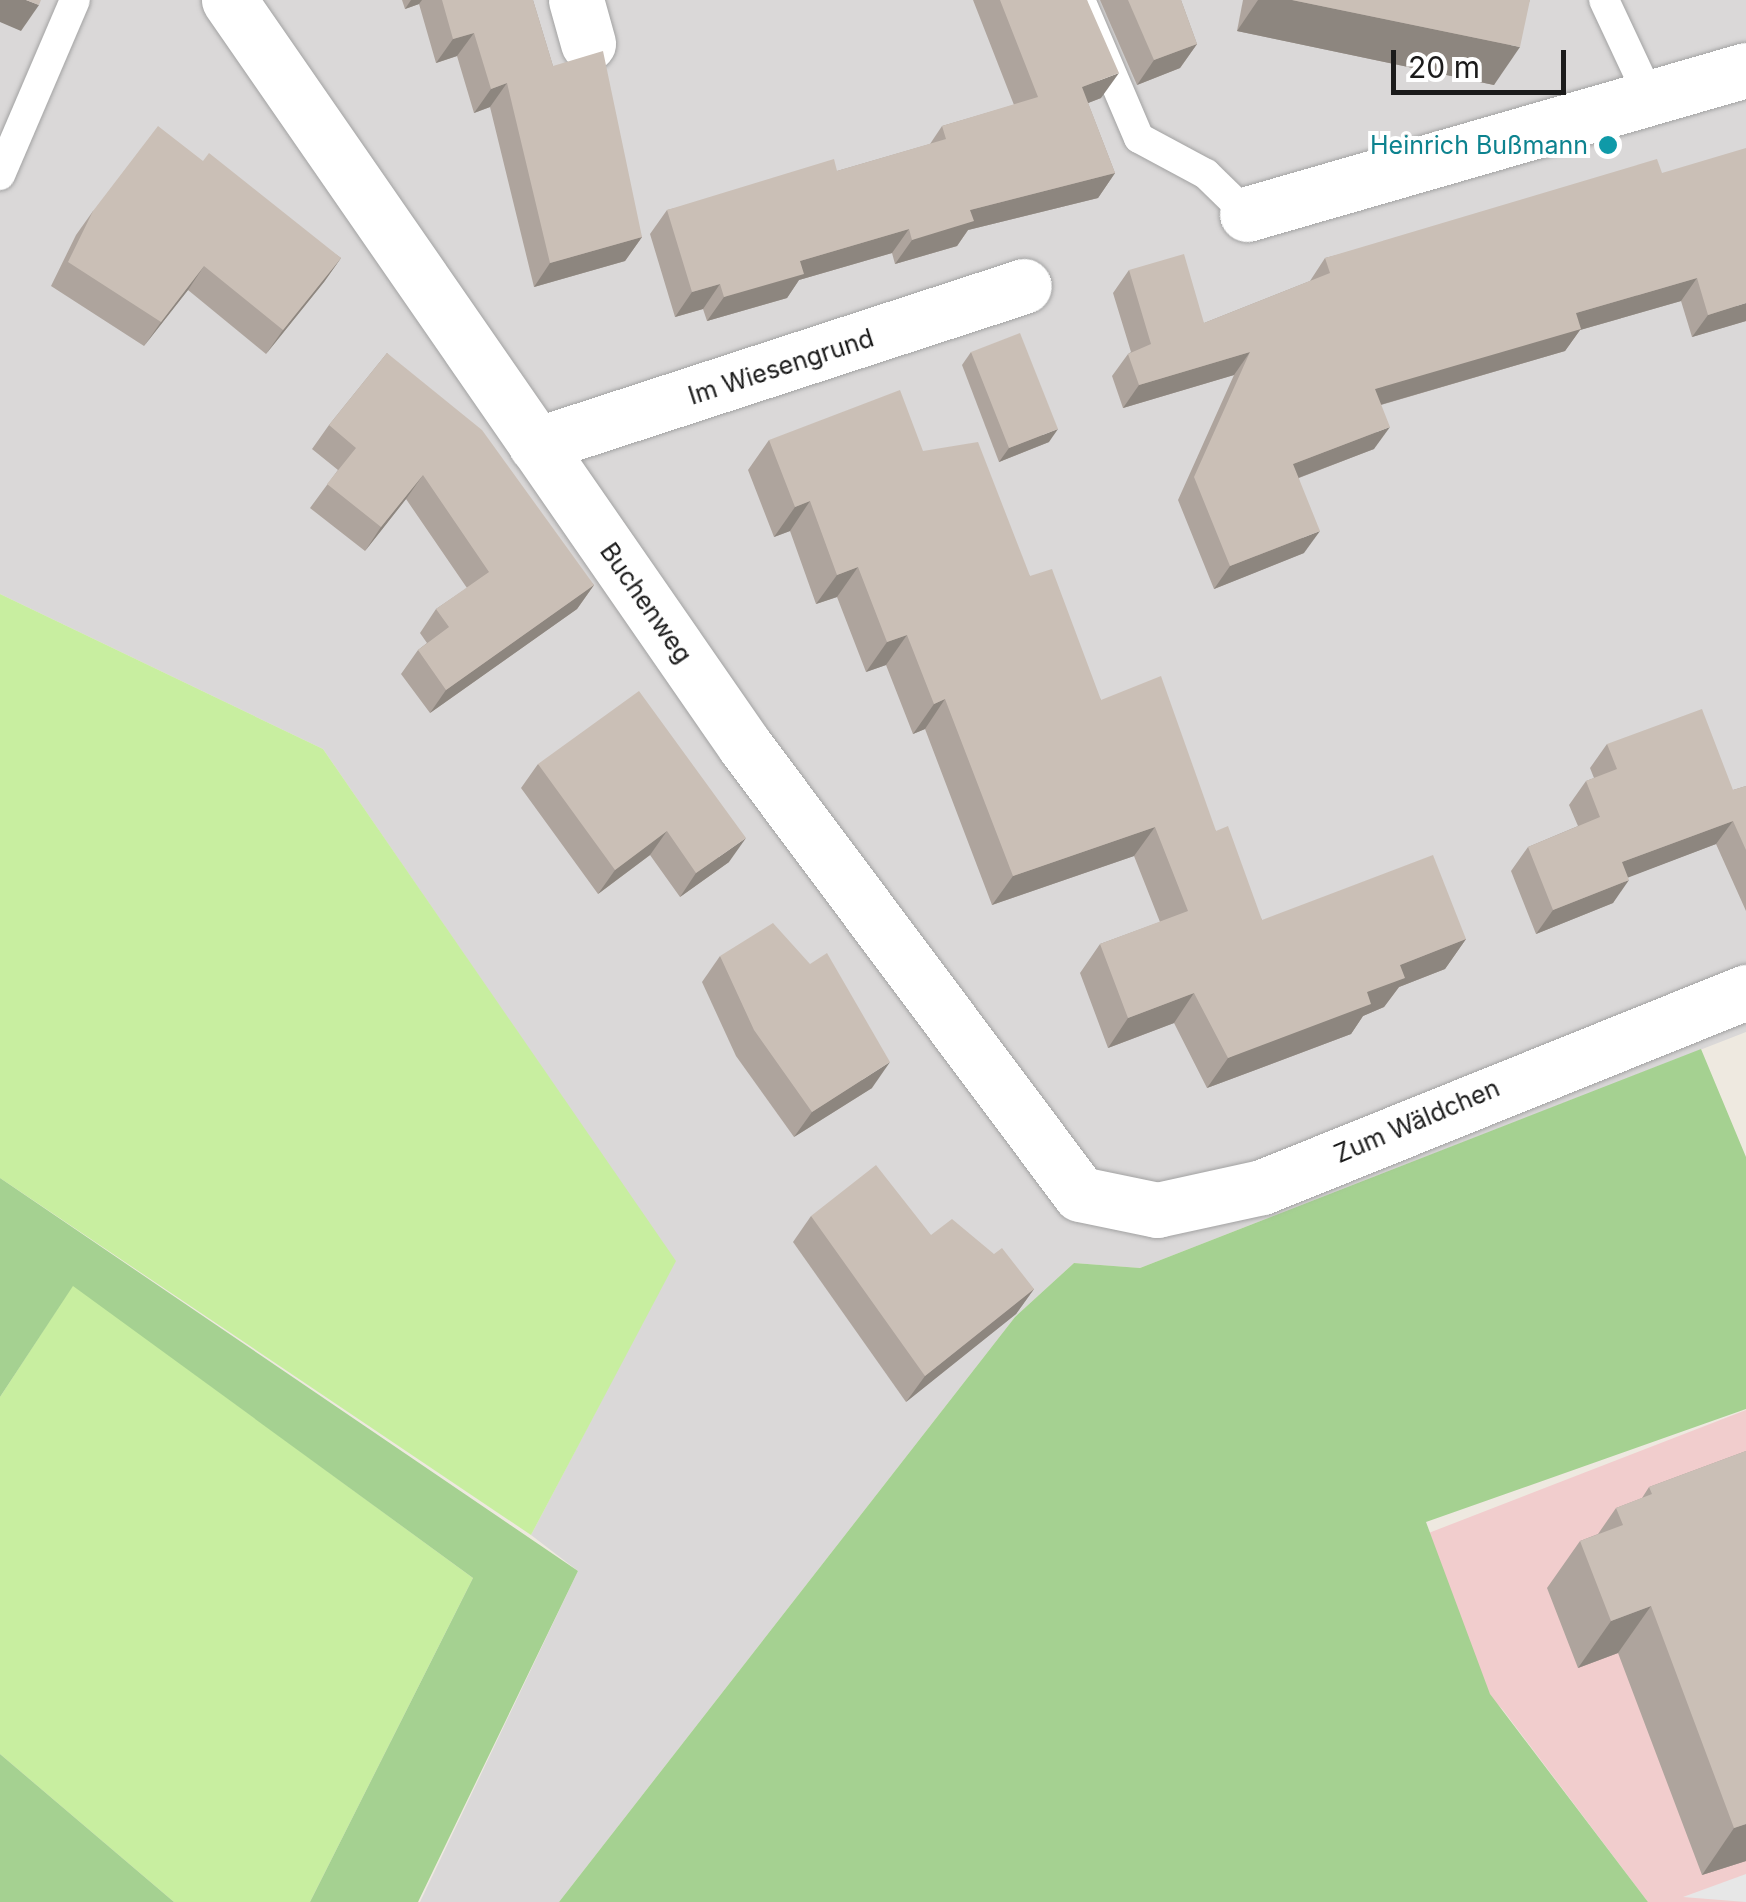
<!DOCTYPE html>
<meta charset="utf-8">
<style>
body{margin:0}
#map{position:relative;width:1746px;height:1902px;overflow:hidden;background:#eee9e0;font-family:Inter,sans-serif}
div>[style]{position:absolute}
.residential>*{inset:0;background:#dad8d8}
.commercial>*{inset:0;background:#f1cdcd}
.grass>*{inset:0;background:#c8eea0}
.forest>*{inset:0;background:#a5d191}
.parking>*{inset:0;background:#e7e7e7}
.roads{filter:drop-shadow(0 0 2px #a2a2a2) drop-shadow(0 0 2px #a2a2a2)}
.lane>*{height:30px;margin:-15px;padding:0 15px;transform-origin:15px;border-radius:15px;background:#fff}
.street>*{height:55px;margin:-27.5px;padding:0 27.5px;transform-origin:27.5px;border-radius:27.5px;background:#fff}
.wall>*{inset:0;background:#aea49d}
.shaded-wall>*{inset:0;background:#8d867f}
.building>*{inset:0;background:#cabfb6}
.dots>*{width:28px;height:28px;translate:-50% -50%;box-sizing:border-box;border:5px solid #fff;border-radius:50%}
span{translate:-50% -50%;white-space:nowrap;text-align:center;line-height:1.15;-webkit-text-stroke:8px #fff;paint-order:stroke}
.culture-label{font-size:25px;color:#0d838f}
.right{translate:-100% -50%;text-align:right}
.street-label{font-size:25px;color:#1b1b1b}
.scale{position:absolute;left:1391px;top:50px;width:175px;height:45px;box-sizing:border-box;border:5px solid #1b1b1b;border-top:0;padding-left:12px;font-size:30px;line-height:35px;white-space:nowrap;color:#1b1b1b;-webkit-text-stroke:8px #fff;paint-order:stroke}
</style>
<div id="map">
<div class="residential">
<i style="clip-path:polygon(0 0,1746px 0,1746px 1032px,1140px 1268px,1074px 1263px,1015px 1317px,559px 1902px,420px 1902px,578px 1571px,531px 1535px,675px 1261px,323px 749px,0 594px)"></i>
</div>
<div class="commercial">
<i style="clip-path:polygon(1746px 1410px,1746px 1902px,1648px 1902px,1503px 1710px,1359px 1560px)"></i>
</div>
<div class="grass">
<i style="clip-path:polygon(0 594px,323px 749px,676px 1261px,531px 1535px,0 1178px)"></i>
<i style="clip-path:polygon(73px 1285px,473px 1578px,310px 1902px,174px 1902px,0 1754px,0 1397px)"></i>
</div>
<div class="forest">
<i style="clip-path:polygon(1701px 1049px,1746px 1157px,1746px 1409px,1426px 1522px,1490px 1694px,1648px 1902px,559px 1902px,1015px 1317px,1074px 1263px,1140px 1268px)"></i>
<i style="clip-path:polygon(0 1178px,578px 1571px,418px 1902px,310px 1902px,473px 1578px,73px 1286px,0 1397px)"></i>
<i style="clip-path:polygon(0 1754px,174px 1902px,0 1902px)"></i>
</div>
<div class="parking">
<i style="clip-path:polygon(1746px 1874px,1746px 1902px,1683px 1897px)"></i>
</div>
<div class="roads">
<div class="lane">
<i style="left:1080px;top:0;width:150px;rotate:66.9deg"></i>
<i style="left:1139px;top:138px;width:76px;rotate:28.2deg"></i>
<i style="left:1206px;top:174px;width:57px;rotate:44.3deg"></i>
<i style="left:1604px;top:0;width:106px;rotate:64.9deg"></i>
<i style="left:0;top:175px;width:190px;rotate:-66.8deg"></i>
</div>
<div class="street">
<i style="left:229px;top:0;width:907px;rotate:55.33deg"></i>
<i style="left:745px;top:746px;width:559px;rotate:53.21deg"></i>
<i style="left:1080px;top:1194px;width:79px;rotate:11.7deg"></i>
<i style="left:1157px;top:1210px;width:107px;rotate:-12.4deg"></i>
<i style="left:1262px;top:1187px;width:522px;rotate:-21.94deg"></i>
<i style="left:576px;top:0;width:45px;rotate:74.4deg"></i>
<i style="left:1247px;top:214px;width:519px;rotate:-16.1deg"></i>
<i style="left:536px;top:445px;width:513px;rotate:-18.05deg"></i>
</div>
</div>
<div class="wall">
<i style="clip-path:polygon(402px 0,533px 0,553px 66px,642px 237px,625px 261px,534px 287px,490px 107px,474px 113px,457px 56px,436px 63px,419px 4px,405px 9px)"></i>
<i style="clip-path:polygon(973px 0,1087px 0,1101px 98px,1088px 103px,1115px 173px,1098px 198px,968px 230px,957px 246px,895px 264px,892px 253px,799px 280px,787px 298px,707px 321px,703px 309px,675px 317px,650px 234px,667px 210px,837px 171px,930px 144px,942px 126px,1014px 105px)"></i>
<i style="clip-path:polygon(1100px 0,1181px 0,1197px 44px,1180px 68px,1137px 85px)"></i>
<i style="clip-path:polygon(1243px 0,1530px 0,1494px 85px,1237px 31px)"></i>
<i style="clip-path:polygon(203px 161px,341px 258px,324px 282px,266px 354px,188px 290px,144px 346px,51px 286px,76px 235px,93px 211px)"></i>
<i style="clip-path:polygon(1662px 173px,1746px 321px,1692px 337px,1681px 301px,1580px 330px,1565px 351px,1381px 405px,1374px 449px,1299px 478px,1304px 553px,1214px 589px,1178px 500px,1234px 375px,1123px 408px,1112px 376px,1128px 354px,1131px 352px,1113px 293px,1129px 270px,1204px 323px,1310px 281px,1325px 258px)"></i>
<i style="clip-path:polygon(971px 352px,1049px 442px,999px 462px,962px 365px)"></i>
<i style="clip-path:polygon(387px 353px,594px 585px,577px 609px,430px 713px,401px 674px,418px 650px,427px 643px,420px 633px,436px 609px,467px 588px,406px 499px,365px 551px,310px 508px,338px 470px,312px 449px,329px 425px)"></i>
<i style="clip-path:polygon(769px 440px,923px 451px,1030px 576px,1101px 700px,1216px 831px,1262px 920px,1466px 939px,1445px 969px,1399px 987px,1384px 1007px,1363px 1016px,1351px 1034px,1207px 1088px,1174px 1023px,1108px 1048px,1080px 973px,1100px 944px,1160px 922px,1134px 856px,992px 905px,925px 729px,913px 734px,886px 665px,866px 672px,837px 597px,816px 604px,790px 531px,774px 537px,748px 470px)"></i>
<i style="clip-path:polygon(1607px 744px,1733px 790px,1746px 786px,1746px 911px,1716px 844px,1628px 877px,1613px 903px,1536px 934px,1511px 871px,1528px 847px,1578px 826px,1569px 805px,1586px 781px,1594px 778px,1590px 768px)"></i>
<i style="clip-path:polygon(538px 764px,729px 862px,680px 897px,650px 855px,598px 894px,521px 788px)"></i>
<i style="clip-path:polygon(720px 956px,872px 1088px,794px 1137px,736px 1056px,702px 982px)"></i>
<i style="clip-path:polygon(811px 1216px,931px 1235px,1034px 1289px,1016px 1314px,906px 1402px,793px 1242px)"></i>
<i style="clip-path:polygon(1746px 1451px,1746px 1861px,1702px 1875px,1618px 1653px,1578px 1668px,1547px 1588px,1580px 1541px,1598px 1534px,1616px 1508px,1642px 1498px,1649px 1487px)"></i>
</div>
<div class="shaded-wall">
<i style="clip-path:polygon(0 0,26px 0,39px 5px,21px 31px,0 22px)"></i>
<i style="clip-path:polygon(411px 0,422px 0,419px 4px,405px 9px)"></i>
<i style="clip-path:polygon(1258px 0,1292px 0,1520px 47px,1494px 85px,1237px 31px)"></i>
<i style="clip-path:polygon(474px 33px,457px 56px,436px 63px,453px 39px)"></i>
<i style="clip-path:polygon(1197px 44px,1180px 68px,1137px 85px,1154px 60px)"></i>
<i style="clip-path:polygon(1119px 73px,1101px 98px,1065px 112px,1082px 87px)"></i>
<i style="clip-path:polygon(507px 83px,490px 107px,474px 113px,491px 89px)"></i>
<i style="clip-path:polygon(1115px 173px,1098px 198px,968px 230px,957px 246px,895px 264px,912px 240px,970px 210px)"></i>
<i style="clip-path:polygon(909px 229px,892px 253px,799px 280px,787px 298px,707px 321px,724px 297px,800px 261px)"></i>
<i style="clip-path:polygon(642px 237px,625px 261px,534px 287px,550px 263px)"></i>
<i style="clip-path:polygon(341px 258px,324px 282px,266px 354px,283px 330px)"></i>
<i style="clip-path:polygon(204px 266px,188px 290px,144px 346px,161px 322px)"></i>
<i style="clip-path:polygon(1697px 278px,1681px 301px,1580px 330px,1565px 351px,1359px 411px,1375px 389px,1576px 313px)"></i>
<i style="clip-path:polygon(720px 284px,703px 309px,675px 317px,692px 292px)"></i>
<i style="clip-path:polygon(1746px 303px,1746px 321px,1692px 337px,1708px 315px)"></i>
<i style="clip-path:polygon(1250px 352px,1234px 375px,1123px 408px,1139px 385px)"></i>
<i style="clip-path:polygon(1390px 427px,1374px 449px,1277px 486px,1293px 464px)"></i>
<i style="clip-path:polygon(1058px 429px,1049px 442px,999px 462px,1009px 448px)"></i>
<i style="clip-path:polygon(423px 475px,406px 499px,365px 551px,381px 527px)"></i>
<i style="clip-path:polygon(810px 501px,790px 531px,774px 537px,795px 507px)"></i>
<i style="clip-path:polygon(1320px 531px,1304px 553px,1214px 589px,1230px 566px)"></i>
<i style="clip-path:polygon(858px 567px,837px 597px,816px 604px,837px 575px)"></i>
<i style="clip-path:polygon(594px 585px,577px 609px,430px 713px,446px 690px)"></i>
<i style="clip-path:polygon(907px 635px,886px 665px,866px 672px,887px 642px)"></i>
<i style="clip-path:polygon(945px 699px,925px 729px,913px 734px,934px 704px)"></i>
<i style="clip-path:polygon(1733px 821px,1716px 844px,1606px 886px,1622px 862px)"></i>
<i style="clip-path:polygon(1155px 827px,1134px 856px,992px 905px,1013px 876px)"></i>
<i style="clip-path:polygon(667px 831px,650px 855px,598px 894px,615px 870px)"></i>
<i style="clip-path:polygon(746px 838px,729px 862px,680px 897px,696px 873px)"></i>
<i style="clip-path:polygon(1629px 880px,1613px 903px,1536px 934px,1553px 910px)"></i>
<i style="clip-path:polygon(1466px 939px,1445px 969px,1399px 987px,1384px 1007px,1363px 1016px,1351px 1034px,1207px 1088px,1228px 1058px,1367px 992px,1400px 965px)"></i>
<i style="clip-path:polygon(1194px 993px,1174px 1023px,1108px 1048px,1128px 1018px)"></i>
<i style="clip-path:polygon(890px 1062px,872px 1088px,794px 1137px,812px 1112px)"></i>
<i style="clip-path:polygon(1034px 1289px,1016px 1314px,906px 1402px,925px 1376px)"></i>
<i style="clip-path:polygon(1651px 1606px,1618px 1653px,1578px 1668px,1611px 1621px)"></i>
<i style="clip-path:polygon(1746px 1824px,1746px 1861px,1702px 1875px,1734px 1828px)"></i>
</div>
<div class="building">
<i style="clip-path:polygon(26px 0,41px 0,39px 5px)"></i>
<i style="clip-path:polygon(442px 0,533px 0,553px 66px,603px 51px,642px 237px,550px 263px,507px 83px,491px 89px,474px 33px,453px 39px)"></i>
<i style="clip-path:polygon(1000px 0,1087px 0,1119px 73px,1082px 87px,1115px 173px,970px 210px,974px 221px,912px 240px,909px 229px,800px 261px,804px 274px,724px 297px,720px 284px,692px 292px,667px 210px,834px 159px,837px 171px,946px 139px,942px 126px,1038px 97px)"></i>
<i style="clip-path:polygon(1128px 0,1181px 0,1197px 44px,1154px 60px)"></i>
<i style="clip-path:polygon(1292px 0,1530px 0,1520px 47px)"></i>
<i style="clip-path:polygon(158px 126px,203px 161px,209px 153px,341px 258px,283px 330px,204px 266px,161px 322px,68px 262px,93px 211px)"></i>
<i style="clip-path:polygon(1746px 148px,1746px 303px,1708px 315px,1697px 278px,1576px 313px,1581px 329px,1375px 389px,1390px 427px,1293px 464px,1320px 531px,1230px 566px,1194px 477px,1250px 352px,1139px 385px,1128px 354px,1151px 344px,1129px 270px,1184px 254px,1204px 323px,1330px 273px,1325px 258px,1657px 159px,1662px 173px)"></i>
<i style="clip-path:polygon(1020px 333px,1058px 429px,1009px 448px,971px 352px)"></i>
<i style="clip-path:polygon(387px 353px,482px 430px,594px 585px,446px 690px,418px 650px,449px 627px,436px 609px,489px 572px,423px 475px,381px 527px,327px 484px,356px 448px,329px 425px)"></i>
<i style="clip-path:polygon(900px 390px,923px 451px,978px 442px,1030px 576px,1052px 569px,1101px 700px,1161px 676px,1216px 831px,1228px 826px,1262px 920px,1433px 855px,1466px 939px,1400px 965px,1405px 978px,1367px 992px,1371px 1004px,1228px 1058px,1194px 993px,1128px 1018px,1100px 944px,1188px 911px,1155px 827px,1013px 876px,945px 699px,934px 704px,907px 635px,887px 642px,858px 567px,837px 575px,810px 501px,795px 507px,769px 440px)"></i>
<i style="clip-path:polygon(639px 691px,746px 838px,696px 873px,667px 831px,615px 870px,538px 764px)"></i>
<i style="clip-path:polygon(1702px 709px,1733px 790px,1746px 786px,1746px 850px,1733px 821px,1622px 862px,1629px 880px,1553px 910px,1528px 847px,1600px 817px,1586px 781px,1617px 769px,1607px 744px)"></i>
<i style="clip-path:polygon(773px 923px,810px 964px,827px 953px,890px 1062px,812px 1112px,754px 1030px,720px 956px)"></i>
<i style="clip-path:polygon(876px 1165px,931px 1235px,952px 1219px,994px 1254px,1002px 1248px,1034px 1289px,925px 1376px,811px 1216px)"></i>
<i style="clip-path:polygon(1746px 1451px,1746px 1824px,1734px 1828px,1651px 1606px,1611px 1621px,1580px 1541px,1623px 1525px,1616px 1508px,1652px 1494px,1649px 1487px)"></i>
</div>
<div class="dots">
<i style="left:1608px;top:145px;background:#0f9aa8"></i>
</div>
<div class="culture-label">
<span class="right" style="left:1588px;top:145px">Heinrich Bußmann</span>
</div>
<div class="street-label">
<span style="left:781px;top:367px;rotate:-18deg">Im Wiesengrund</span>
<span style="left:646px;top:603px;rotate:55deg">Buchenweg</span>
<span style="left:1417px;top:1121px;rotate:-23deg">Zum Wäldchen</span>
</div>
<div class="scale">20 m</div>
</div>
